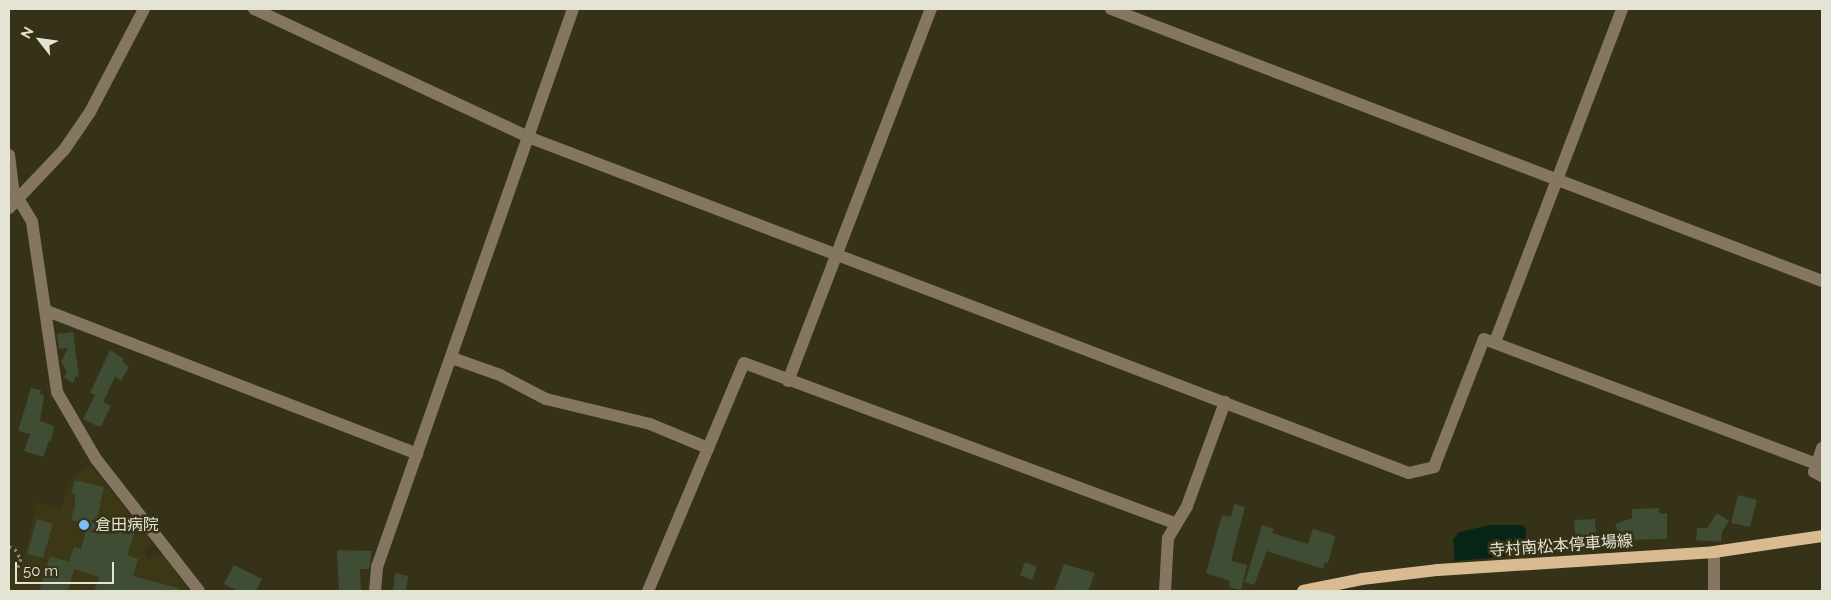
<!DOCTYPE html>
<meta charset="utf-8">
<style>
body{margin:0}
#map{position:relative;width:1831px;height:600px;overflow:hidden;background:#353218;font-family:Raleway,"Noto Sans JP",sans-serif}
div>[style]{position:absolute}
.built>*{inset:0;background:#3c3815}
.water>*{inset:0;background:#062517}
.building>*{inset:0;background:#3f4d35}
.path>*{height:2.5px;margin-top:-1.25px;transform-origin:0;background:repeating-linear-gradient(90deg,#8f8d78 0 2.5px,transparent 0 6.5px)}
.minor>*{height:12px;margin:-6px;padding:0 6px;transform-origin:6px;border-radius:6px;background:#857662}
.major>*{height:12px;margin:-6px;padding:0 6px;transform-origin:6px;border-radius:6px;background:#d9ba91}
.dots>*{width:14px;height:14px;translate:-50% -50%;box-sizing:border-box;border:2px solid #353218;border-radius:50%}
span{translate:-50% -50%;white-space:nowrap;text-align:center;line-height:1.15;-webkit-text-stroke:5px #353218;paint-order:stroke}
.poi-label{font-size:16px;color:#e5e4d4}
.left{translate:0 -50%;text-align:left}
.street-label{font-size:16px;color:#e5e4d4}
.frame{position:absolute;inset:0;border:10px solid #e5e4d4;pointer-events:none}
.north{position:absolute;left:15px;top:15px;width:50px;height:50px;-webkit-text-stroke:4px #353218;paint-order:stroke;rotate:300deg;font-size:14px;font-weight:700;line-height:20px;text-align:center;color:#e5e4d4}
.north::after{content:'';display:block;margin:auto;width:18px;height:22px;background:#e5e4d4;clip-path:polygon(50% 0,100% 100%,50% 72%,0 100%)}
.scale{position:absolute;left:15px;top:562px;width:99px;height:22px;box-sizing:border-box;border:2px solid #e5e4d4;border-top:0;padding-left:6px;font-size:15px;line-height:18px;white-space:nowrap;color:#e5e4d4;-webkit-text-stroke:4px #353218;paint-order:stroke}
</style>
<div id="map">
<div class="built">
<i style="clip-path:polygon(90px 465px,150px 540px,150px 547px,143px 550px,148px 560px,157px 554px,163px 555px,189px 591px,9px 591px,12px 568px,21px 570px,37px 502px,61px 509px,69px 481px)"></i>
</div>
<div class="water">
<i style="clip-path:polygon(1490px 525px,1522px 525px,1526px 528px,1524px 555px,1455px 561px,1453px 540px,1459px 532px)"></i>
</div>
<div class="building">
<i style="clip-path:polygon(73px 332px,79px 378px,76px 376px,73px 383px,64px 378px,67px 372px,61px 362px,68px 348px,59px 349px,57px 334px)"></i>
<i style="clip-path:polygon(110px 350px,124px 359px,122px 362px,129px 367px,121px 381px,115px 377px,103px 402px,111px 406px,101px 426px,97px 426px,83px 419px,95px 395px,90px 393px)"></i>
<i style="clip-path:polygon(31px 388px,41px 390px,40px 394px,44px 395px,40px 421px,54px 426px,51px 442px,49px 441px,43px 457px,24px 451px,30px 434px,18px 431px)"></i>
<i style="clip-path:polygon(75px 480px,104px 487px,97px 518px,137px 526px,127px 555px,138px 559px,133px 576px,178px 588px,178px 591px,94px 591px,99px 577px,74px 569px,68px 591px,39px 591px,50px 556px,69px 562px,74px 547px,81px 549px,88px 524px,71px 520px,75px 505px,75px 494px,71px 493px)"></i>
<i style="clip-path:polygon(1738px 495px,1757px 500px,1750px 527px,1731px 523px)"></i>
<i style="clip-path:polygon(1234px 504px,1245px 507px,1231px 561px,1247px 565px,1241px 590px,1229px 587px,1230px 581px,1206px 573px,1222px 515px,1231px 517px)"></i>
<i style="clip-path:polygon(1659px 508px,1660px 514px,1667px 513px,1667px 539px,1627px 540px,1627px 533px,1619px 535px,1615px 524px,1632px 518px,1632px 509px)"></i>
<i style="clip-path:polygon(1717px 513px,1729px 521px,1722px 532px,1721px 542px,1696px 540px,1697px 528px,1707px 528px)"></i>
<i style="clip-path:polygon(37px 519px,53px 524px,43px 558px,27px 554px)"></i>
<i style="clip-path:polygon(1595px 519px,1597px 546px,1576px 547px,1574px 520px)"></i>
<i style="clip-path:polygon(1262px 525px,1274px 529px,1272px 533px,1308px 544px,1313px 529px,1333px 535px,1335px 538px,1328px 563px,1325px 562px,1323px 569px,1267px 551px,1254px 585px,1245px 582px)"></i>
<i style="clip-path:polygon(337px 550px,372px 551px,369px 569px,360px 569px,361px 591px,339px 590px)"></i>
<i style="clip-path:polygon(1025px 562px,1037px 567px,1032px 580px,1020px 575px)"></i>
<i style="clip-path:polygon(1064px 564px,1095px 573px,1088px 591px,1054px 591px)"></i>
<i style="clip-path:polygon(234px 565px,262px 579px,256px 591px,238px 591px,224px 584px)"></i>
<i style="clip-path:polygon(395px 573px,408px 576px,406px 591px,393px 591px)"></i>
</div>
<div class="path">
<i style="left:9px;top:546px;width:7px;rotate:27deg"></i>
<i style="left:15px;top:549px;width:12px;rotate:59deg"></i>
<i style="left:21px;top:559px;width:9px;rotate:108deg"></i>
</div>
<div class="minor">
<i style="left:254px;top:9px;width:302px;rotate:25deg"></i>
<i style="left:528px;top:137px;width:943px;rotate:20.88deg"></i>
<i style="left:1409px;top:473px;width:26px;rotate:-13deg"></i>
<i style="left:1434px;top:467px;width:137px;rotate:-68.7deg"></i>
<i style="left:1484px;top:339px;width:355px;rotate:20.6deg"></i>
<i style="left:1111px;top:9px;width:761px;rotate:20.93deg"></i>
<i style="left:9px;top:155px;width:35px;rotate:83deg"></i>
<i style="left:13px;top:190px;width:37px;rotate:59deg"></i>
<i style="left:32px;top:222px;width:172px;rotate:81.6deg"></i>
<i style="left:57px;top:392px;width:78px;rotate:59.8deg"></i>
<i style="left:96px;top:459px;width:167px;rotate:52deg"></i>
<i style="left:9px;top:208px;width:80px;rotate:-46.5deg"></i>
<i style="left:64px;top:150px;width:46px;rotate:-55.6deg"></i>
<i style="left:90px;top:112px;width:116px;rotate:-62.3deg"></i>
<i style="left:47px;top:311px;width:397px;rotate:21.1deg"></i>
<i style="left:1495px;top:342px;width:356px;rotate:-69.1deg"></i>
<i style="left:452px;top:358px;width:51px;rotate:19.5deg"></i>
<i style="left:500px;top:375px;width:52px;rotate:27.6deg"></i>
<i style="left:546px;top:399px;width:107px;rotate:13.5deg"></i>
<i style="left:650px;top:424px;width:63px;rotate:22.5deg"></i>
<i style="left:788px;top:381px;width:399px;rotate:-69deg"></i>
<i style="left:1822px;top:448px;width:25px;rotate:108deg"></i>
<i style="left:1814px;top:472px;width:9px;rotate:27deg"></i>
<i style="left:1714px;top:552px;width:39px;rotate:90deg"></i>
<i style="left:375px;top:591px;width:24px;rotate:-85deg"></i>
<i style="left:377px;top:567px;width:591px;rotate:-70.65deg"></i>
<i style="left:648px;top:591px;width:247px;rotate:-67.2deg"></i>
<i style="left:744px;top:363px;width:461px;rotate:20.4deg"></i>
<i style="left:1165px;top:591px;width:53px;rotate:-86.8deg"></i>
<i style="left:1168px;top:538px;width:37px;rotate:-59deg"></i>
<i style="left:1187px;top:506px;width:111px;rotate:-69.9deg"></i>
</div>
<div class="major">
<i style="left:1303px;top:591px;width:60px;rotate:-11.5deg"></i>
<i style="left:1362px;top:579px;width:77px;rotate:-6.8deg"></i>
<i style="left:1438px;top:570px;width:277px;rotate:-3.7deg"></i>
<i style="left:1714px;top:552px;width:109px;rotate:-8.4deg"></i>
</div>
<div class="dots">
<i style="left:84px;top:525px;background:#7cbef9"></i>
</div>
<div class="poi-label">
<span class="left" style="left:95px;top:525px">倉田病院</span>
</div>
<div class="street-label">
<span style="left:1561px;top:546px;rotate:-4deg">寺村南松本停車場線</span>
</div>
<div class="frame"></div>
<div class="north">N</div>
<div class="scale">50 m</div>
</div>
